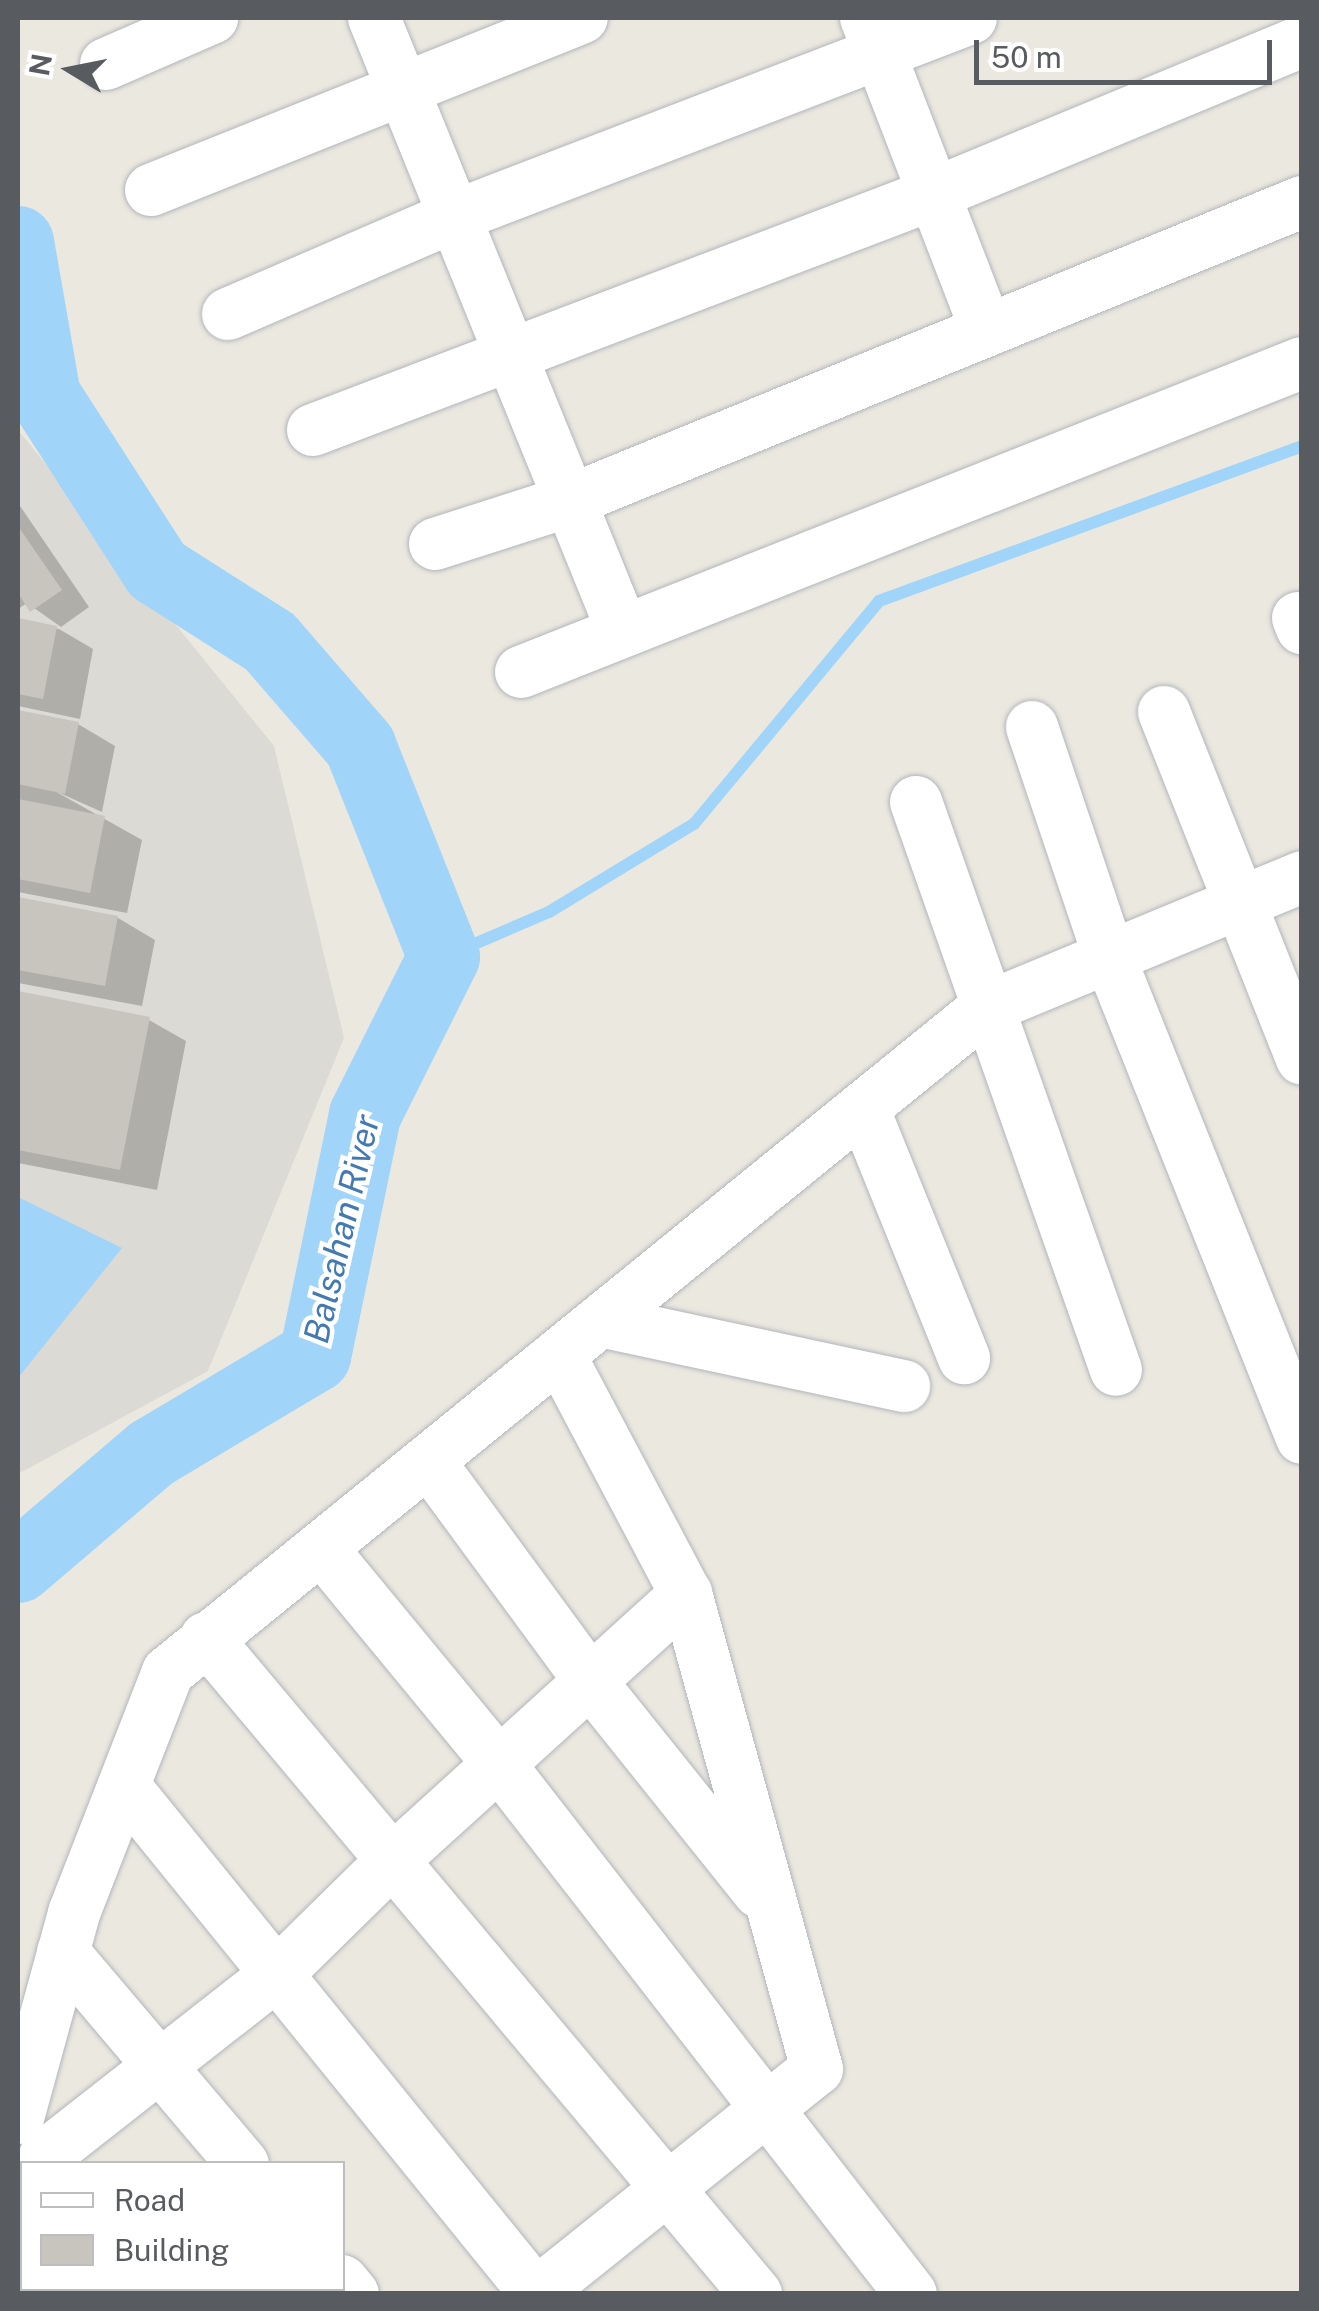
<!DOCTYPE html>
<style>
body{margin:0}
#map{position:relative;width:1319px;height:2311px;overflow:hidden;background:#ebe8e0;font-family:"Public Sans",sans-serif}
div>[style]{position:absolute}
.industrial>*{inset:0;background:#dcdad4}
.water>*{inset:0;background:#a1d4f9}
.shadow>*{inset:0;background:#0003}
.stream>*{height:12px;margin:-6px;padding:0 6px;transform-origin:6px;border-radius:6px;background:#a1d4f9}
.river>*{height:72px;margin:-36px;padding:0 36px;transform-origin:36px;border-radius:36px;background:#a1d4f9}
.building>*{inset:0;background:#c8c5bf}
.roads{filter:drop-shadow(0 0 2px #b2b6ba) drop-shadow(0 0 2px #b2b6ba)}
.minor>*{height:52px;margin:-26px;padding:0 26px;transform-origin:26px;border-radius:26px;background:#fff}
span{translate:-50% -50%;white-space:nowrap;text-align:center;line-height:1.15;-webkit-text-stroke:9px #fff;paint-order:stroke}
.water-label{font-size:35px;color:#437ab2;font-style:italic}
.frame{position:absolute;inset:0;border:20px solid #585c60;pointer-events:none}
.legend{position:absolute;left:20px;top:2161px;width:325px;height:130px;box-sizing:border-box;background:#fff;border:2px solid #bcbebf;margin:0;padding:12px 18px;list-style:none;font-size:30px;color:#585c60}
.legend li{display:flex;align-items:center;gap:20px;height:50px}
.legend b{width:50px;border:2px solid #bcbebf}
.north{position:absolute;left:20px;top:20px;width:100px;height:100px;-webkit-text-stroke:8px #fff;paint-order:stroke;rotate:280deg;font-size:28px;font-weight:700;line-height:40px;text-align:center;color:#585c60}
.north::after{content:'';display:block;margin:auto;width:35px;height:45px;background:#585c60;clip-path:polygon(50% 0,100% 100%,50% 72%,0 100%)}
.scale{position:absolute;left:974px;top:40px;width:298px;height:45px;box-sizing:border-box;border:5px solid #585c60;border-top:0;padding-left:12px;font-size:30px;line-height:35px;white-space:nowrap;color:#585c60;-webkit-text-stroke:8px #fff;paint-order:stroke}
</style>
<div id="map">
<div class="industrial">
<i style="clip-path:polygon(18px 430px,274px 746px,344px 1038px,208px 1371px,18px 1474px)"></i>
</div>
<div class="water">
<i style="clip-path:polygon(18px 1197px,122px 1248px,18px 1378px)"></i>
</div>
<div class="shadow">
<i style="clip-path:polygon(18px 503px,89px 607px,61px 627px,27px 603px,18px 609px)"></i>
<i style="clip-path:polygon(18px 620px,59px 629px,93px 649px,80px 719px,18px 706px)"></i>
<i style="clip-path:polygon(18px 712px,78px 724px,115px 746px,102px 812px,53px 790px,142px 840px,127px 913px,18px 892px)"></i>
<i style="clip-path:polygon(18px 899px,118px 918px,155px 940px,142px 1006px,18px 983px)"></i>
<i style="clip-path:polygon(18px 994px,149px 1020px,186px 1041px,157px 1190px,18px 1163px)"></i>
</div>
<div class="stream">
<i style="left:444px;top:957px;width:114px;rotate:-23.2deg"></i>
<i style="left:549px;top:912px;width:170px;rotate:-31.3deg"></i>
<i style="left:694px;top:824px;width:290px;rotate:-50.3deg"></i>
<i style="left:879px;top:601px;width:451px;rotate:-20.1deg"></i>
</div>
<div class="river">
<i style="left:18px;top:242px;width:156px;rotate:80.1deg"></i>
<i style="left:45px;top:396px;width:207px;rotate:57.2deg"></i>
<i style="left:157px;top:570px;width:134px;rotate:32.5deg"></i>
<i style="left:270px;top:642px;width:138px;rotate:49.1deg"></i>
<i style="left:360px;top:746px;width:227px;rotate:68.3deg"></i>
<i style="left:444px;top:957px;width:177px;rotate:116.6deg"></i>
<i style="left:365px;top:1115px;width:246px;rotate:101.7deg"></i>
<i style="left:315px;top:1356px;width:190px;rotate:149.2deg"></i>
<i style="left:152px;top:1453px;width:176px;rotate:139.6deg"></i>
</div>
<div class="building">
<i style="clip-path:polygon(18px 526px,62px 590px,30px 612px,18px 593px)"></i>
<i style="clip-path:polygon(18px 618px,57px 626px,43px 699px,18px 694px)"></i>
<i style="clip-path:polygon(18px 710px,79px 722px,65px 794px,18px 784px)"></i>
<i style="clip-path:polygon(18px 799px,105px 816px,90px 893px,18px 879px)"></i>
<i style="clip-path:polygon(18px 897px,118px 916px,105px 986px,18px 970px)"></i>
<i style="clip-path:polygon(18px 991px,150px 1017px,120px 1170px,18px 1150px)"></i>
</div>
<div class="roads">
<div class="minor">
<i style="left:374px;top:18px;width:659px;rotate:67.91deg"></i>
<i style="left:866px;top:18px;width:331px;rotate:68.9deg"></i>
<i style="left:106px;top:64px;width:116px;rotate:-23.5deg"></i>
<i style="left:151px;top:190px;width:464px;rotate:-21.8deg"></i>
<i style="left:228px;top:314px;width:242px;rotate:-23.4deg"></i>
<i style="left:450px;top:218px;width:558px;rotate:-21deg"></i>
<i style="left:313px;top:430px;width:661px;rotate:-20.82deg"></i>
<i style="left:931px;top:195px;width:402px;rotate:-22.5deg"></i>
<i style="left:435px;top:544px;width:141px;rotate:-17.8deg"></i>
<i style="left:569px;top:501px;width:792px;rotate:-22.19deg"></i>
<i style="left:1298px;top:618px;width:11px;rotate:68deg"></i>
<i style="left:521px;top:672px;width:840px;rotate:-21.59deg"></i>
<i style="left:1164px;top:712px;width:373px;rotate:68.3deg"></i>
<i style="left:1032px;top:727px;width:242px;rotate:71.4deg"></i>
<i style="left:1109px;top:956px;width:519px;rotate:68.18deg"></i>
<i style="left:916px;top:802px;width:602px;rotate:70.6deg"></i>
<i style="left:863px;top:1108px;width:270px;rotate:68deg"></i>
<i style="left:605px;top:1322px;width:306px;rotate:12.1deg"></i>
<i style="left:430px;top:1463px;width:270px;rotate:53.7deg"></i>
<i style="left:590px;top:1681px;width:270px;rotate:51.3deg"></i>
<i style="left:321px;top:1548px;width:280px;rotate:50.5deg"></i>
<i style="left:499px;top:1764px;width:671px;rotate:52.14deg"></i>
<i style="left:206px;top:1638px;width:856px;rotate:50.02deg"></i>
<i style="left:124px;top:1786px;width:654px;rotate:50.96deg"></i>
<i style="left:63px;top:1952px;width:278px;rotate:49.7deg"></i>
<i style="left:18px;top:2118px;width:213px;rotate:-74.7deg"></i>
<i style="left:74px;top:1913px;width:259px;rotate:-68.7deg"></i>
<i style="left:168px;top:1672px;width:1054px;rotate:-39.07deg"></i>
<i style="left:986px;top:1008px;width:342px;rotate:-22.5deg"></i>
<i style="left:45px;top:2156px;width:295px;rotate:-38.1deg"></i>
<i style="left:277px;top:1974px;width:163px;rotate:-44.5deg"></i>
<i style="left:393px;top:1860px;width:396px;rotate:-42.2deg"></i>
<i style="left:686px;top:1594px;width:267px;rotate:-117.9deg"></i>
<i style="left:342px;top:2281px;width:17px;rotate:50deg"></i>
<i style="left:163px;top:2288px;width:7px;rotate:56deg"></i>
<i style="left:536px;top:2294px;width:360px;rotate:-38.7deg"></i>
<i style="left:817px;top:2069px;width:493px;rotate:-105.4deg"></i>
</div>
</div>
<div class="water-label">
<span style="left:342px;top:1229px;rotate:-77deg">Balsahan River</span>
</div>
<div class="frame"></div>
<ul class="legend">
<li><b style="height:12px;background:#fff"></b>Road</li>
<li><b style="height:28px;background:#c8c5bf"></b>Building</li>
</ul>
<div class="north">N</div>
<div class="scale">50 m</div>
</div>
